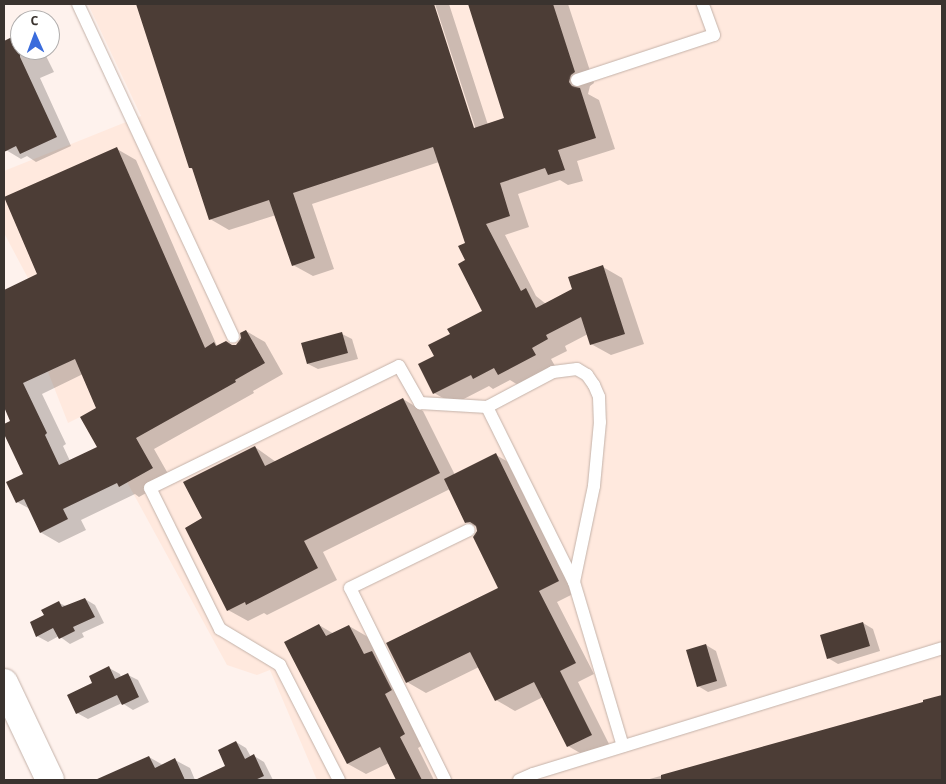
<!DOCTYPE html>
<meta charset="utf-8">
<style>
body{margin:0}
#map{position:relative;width:946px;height:784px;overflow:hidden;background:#fef2ed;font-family:"Alegreya Sans",sans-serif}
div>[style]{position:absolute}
.built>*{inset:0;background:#ffe9de}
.shadow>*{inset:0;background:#0003}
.building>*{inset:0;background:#4c3d36}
.roads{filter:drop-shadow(0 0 1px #c4b2a9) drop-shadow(0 0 1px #c4b2a9)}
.service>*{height:12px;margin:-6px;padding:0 6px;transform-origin:6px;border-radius:6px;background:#fff}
.tertiary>*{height:28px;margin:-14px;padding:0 14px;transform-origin:14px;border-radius:14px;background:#fff}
span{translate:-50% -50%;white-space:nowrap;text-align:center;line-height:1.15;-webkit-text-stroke:5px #fff;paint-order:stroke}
.frame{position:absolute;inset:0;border:5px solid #3a332f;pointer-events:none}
.north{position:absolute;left:10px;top:10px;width:50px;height:50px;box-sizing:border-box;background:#fff;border:1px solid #b0adac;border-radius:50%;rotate:358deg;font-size:14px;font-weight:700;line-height:20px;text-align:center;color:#3a332f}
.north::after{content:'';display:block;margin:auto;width:18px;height:22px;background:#3a6cdc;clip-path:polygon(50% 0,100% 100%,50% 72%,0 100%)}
</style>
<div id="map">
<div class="built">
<i style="clip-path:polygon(88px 4px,942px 4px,942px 780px,317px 780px,270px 670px,257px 675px,227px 665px,127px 482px,119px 487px,80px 417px,68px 423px,48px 372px,66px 363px,62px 342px,4px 233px,4px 171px,141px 116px)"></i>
</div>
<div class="shadow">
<i style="clip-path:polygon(137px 4px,432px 4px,475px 134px,477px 133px,435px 4px,449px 4px,488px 125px,506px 119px,469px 4px,568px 4px,594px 83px,590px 86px,588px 94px,599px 100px,615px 149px,577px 161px,583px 181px,568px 185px,560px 180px,518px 194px,529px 227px,505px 235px,536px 296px,546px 304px,573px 290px,603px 267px,622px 278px,644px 344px,611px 355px,591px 344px,588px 334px,565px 346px,567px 351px,551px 359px,555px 366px,518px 385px,510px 380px,493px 389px,489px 386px,454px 404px,434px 393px,435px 357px,451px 334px,484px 311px,466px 261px,466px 243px,439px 162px,312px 204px,334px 269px,313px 276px,293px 265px,276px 215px,229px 230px,210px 219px,193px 169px,190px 168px)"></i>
<i style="clip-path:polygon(20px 35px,20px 50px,43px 50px,54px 72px,40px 78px,71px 146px,36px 162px,27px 156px,21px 159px,6px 150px,4px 145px,4px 46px)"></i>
<i style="clip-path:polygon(evenodd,117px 149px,136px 160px,217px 346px,237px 346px,246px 331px,265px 342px,283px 374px,253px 391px,254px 393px,154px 449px,171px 479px,139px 497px,135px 494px,81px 520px,86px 530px,59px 543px,40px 532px,30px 509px,17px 502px,25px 474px,4px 431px,4px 425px,12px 421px,4px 404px,4px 291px,39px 274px,117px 149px,83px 374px,98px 408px,99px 448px,70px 461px,63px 446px,66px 444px,42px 394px,83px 374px)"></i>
<i style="clip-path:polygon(342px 334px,352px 339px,358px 359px,318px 369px,308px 364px)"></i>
<i style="clip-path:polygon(403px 399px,423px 411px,455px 475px,496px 455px,515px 466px,577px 592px,557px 602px,594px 674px,578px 682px,610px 746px,587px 757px,568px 746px,543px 697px,515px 711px,496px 700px,479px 667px,426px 693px,407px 682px,499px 589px,478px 528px,466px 522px,450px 489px,323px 552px,337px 580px,267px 615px,264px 613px,248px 621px,228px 610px,204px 519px,255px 447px,276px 462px)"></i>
<i style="clip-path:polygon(85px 599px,95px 605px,104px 623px,82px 633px,84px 637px,70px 644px,59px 636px,48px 642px,37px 636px,46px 616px,59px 603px,66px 606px)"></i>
<i style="clip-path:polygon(863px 623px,873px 629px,880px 651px,838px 664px,828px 658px)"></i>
<i style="clip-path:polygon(319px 625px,334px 634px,349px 626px,368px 637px,423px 745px,418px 748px,434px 780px,397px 780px,389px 763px,366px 774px,348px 764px)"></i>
<i style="clip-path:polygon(706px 645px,716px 651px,727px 686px,708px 692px,698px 686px)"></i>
<i style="clip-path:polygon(109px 668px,120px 674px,121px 678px,128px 675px,138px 680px,149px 702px,133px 710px,122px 703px,88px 719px,77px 713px,94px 684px)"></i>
<i style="clip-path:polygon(942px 696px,942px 780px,646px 780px,925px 703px,924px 701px)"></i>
<i style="clip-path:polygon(236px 742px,246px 748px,251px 757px,254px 756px,264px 762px,273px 780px,215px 780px,212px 774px,227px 767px)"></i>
<i style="clip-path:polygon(149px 757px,163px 765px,175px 760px,190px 768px,195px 780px,106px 780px,105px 777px)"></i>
</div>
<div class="building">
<i style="clip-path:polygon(136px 4px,434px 4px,474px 128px,504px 118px,468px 4px,553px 4px,575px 72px,571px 75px,569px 82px,572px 86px,580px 88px,596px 138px,558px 150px,565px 170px,548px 175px,545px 168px,500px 183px,510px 216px,486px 224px,521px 291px,526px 288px,536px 308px,572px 289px,568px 277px,603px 265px,625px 334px,590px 345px,581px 317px,546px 335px,548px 339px,532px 348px,536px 355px,498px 375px,494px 368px,473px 379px,471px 375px,433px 394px,418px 364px,434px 356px,428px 345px,450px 334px,447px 329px,482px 311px,458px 264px,465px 260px,458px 246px,465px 243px,433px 147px,293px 193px,315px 258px,292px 266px,269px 200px,209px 220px,192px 168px,189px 168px)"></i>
<i style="clip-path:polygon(20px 33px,20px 57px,57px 137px,20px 154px,16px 146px,4px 152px,4px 41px)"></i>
<i style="clip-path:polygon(evenodd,117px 147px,205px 348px,214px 342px,216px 346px,226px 341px,232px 345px,236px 345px,241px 338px,240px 333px,246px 330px,265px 363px,235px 380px,236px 382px,136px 438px,153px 468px,119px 487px,117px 483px,63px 509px,68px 519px,40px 533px,24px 499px,16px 503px,6px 482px,23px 474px,4px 434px,4px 424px,10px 421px,4px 407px,4px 290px,37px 274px,4px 197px,117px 147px,75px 359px,96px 408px,80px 417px,97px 447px,59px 465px,45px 435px,47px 433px,23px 383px,75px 359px)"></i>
<i style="clip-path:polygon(342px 332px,348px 353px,307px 364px,301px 343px)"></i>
<i style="clip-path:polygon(403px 398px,440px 473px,304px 541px,318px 568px,246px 605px,245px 602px,227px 611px,185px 528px,202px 518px,183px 482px,255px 446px,265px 466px)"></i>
<i style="clip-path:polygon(496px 453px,559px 581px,539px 591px,576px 663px,560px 671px,592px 735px,567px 747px,534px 682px,495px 701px,470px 652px,406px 683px,386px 643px,498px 588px,473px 537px,477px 531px,476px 526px,470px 522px,465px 523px,444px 479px)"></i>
<i style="clip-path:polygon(85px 598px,95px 617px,73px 627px,75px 631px,59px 639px,53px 628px,36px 637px,30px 622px,44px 615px,41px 610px,59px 601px,62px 607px)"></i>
<i style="clip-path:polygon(863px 622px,870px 646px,827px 659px,820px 635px)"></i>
<i style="clip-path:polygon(319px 624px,326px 636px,349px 625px,364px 654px,372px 651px,392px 690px,385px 694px,405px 734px,400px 737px,422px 780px,396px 780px,380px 747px,347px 764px,284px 642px)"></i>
<i style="clip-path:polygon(706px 644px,717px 681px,697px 687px,686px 650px)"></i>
<i style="clip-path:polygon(109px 666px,115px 679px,128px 673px,139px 697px,122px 705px,117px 695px,76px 714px,67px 695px,92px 683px,89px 676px)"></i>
<i style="clip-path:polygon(942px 695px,942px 780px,661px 780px,661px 775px,923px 702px,923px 700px)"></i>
<i style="clip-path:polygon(236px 741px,245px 759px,254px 754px,264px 776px,255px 780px,195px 780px,225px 766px,218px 750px)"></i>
<i style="clip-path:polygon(149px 756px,155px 768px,175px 758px,185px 780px,95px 780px)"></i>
</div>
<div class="roads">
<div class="service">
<i style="left:78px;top:4px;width:367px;rotate:65deg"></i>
<i style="left:577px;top:80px;width:144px;rotate:-18.2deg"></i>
<i style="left:714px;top:35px;width:33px;rotate:-110deg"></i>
<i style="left:487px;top:407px;width:75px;rotate:-27.9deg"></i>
<i style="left:553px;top:372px;width:24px;rotate:-7deg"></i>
<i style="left:577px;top:369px;width:12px;rotate:31deg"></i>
<i style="left:587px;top:375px;width:12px;rotate:55deg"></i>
<i style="left:594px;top:385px;width:13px;rotate:67deg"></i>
<i style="left:599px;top:397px;width:25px;rotate:88deg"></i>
<i style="left:600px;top:422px;width:64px;rotate:95.4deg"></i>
<i style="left:594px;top:486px;width:98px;rotate:101.8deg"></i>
<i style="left:339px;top:780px;width:129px;rotate:-117.2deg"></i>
<i style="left:280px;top:665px;width:70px;rotate:-149deg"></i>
<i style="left:220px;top:629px;width:157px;rotate:-116.4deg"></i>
<i style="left:150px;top:488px;width:277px;rotate:-26.1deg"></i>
<i style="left:399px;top:366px;width:43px;rotate:60.4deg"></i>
<i style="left:420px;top:403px;width:67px;rotate:3.4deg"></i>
<i style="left:487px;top:407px;width:195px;rotate:63.6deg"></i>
<i style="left:574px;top:582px;width:171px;rotate:73.4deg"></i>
<i style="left:445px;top:780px;width:214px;rotate:-116.3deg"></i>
<i style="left:350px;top:588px;width:132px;rotate:-26deg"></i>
<i style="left:519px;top:780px;width:15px;rotate:-23deg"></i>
<i style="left:533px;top:774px;width:428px;rotate:-17.1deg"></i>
</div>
<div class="tertiary">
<i style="left:4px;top:683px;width:107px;rotate:64.6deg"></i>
</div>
</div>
<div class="frame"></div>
<div class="north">С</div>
</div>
